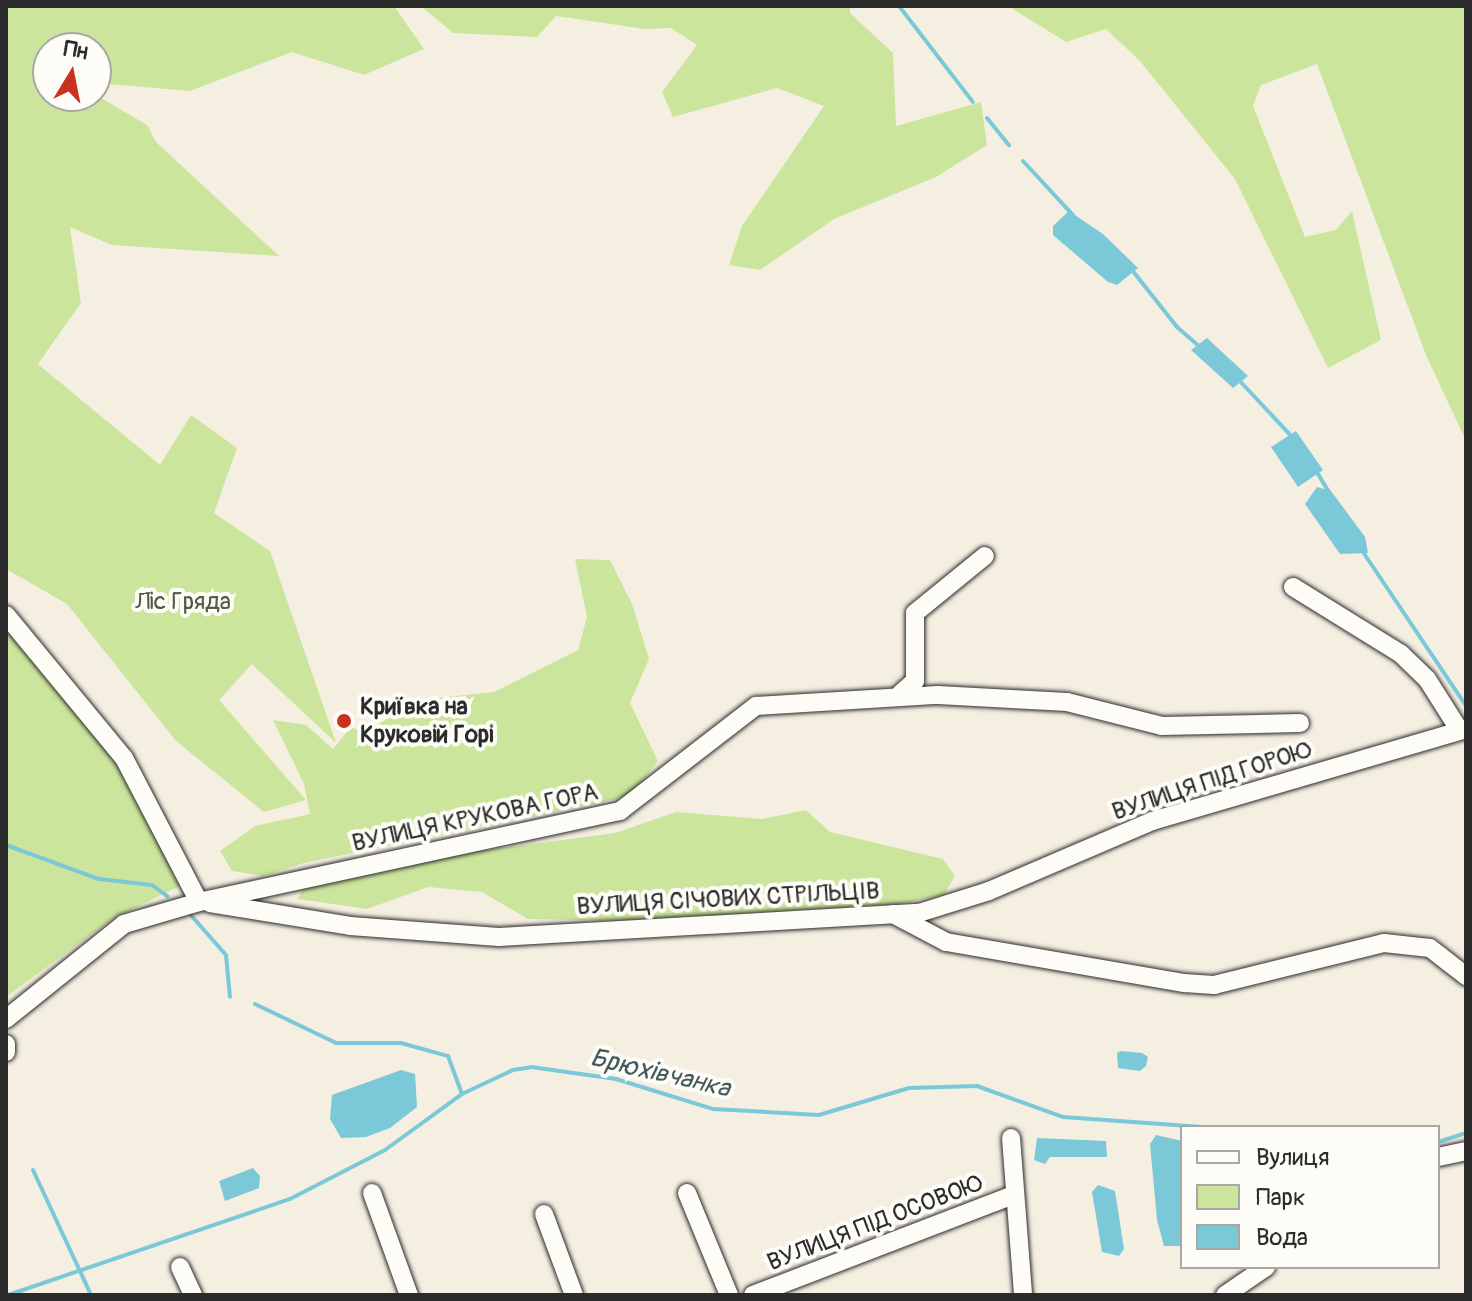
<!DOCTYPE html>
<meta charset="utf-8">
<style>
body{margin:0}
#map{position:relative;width:1472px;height:1301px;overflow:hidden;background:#f5efe2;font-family:Pangolin,sans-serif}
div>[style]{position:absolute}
.green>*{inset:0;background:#cbe69c}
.water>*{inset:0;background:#7bc8d9}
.stream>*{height:4px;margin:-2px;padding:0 2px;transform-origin:2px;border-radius:2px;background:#7bc8d9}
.roads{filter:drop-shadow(0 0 2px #2b2b2b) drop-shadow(0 0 2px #2b2b2b)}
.minor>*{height:18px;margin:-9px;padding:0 9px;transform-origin:9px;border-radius:9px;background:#fdfcf7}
.dots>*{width:22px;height:22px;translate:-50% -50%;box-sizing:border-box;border:4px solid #fdfcf7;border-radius:50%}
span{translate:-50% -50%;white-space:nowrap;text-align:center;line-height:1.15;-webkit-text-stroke:8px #fdfcf7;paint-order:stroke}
.park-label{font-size:24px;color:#535a47}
.poi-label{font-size:24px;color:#2b2b2b;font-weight:700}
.left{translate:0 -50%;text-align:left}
.street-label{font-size:24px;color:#2b2b2b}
.water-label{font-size:26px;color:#435a5f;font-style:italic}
.frame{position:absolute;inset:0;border:8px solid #2b2b2b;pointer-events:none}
.legend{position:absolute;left:1180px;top:1125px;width:260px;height:144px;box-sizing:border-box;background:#fdfcf7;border:2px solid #a9a8a5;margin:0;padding:10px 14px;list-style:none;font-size:24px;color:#2b2b2b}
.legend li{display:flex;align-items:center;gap:16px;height:40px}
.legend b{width:40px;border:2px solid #a9a8a5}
.north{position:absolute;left:32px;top:32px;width:80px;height:80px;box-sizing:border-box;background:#fdfcf7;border:2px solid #a9a8a5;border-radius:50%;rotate:10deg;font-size:22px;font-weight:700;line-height:32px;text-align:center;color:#2b2b2b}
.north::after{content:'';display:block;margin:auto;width:28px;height:36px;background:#c8321e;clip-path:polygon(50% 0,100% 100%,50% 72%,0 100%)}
</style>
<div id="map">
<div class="green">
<i style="clip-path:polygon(6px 6px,394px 6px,424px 49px,364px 75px,292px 52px,190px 91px,96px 83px,96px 48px,48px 48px,48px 96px,96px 95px,147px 125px,156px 142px,279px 256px,112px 245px,70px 227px,81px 303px,38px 364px,160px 465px,191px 415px,237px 448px,214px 513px,270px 551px,336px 743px,252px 664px,219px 700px,306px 800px,264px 812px,176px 741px,67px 604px,6px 569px)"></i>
<i style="clip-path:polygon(421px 6px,850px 6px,850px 13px,893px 53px,896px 126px,981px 102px,987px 145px,936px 177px,834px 219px,760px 270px,729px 265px,742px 226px,824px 106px,777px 88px,673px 117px,662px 92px,697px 45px,671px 28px,645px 29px,556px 16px,537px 37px,453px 33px)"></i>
<i style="clip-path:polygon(1008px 6px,1466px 6px,1466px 441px,1426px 355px,1317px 64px,1261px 85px,1253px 106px,1305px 237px,1336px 230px,1352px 211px,1381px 340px,1328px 368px,1235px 179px,1140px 61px,1106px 29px,1066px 42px)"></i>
<i style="clip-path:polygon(575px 559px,610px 560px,632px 604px,649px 659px,630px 703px,658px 761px,630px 796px,304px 863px,263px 876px,232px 871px,220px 851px,255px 826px,310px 814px,304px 784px,273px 720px,306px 725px,333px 749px,351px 727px,362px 732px,426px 699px,494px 692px,578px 650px,587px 617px)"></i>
<i style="clip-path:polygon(6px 626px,117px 762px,190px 881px,112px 919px,6px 997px)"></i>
<i style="clip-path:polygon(806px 810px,830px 832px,943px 859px,955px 876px,944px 895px,898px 904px,644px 921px,528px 919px,482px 892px,428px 887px,367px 909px,298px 899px,303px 888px,472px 852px,615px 833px,676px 812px,762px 819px)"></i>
</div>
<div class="water">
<i style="clip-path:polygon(1069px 211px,1103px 234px,1138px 268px,1117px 285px,1108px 282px,1053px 235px,1053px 226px)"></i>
<i style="clip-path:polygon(1207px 338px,1248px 376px,1233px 388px,1191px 350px)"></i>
<i style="clip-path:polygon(1296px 431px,1323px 470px,1298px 487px,1271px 447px)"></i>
<i style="clip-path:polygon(1317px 487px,1331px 491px,1365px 537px,1368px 553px,1340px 554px,1305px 504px)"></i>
<i style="clip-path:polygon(1121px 1051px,1142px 1053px,1148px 1057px,1146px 1066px,1140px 1071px,1118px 1068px,1117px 1053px)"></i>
<i style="clip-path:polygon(401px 1070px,415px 1074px,417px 1107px,390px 1128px,366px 1137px,341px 1138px,330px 1119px,332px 1095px)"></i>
<i style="clip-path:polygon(1156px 1135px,1182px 1141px,1182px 1246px,1164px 1246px,1157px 1220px,1150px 1144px)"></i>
<i style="clip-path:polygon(1037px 1138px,1106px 1141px,1107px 1157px,1050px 1157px,1045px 1164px,1034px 1160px)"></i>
<i style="clip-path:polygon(253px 1168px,260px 1176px,259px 1188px,225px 1201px,219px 1181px)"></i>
<i style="clip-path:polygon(1098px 1185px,1115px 1191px,1124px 1249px,1119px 1256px,1102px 1252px,1092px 1192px)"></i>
</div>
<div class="stream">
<i style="left:899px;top:6px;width:121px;rotate:52.4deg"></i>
<i style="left:987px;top:118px;width:35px;rotate:51deg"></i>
<i style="left:1023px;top:161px;width:74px;rotate:47.2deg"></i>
<i style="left:1132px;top:270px;width:73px;rotate:51.7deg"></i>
<i style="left:1177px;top:327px;width:30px;rotate:41deg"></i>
<i style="left:1237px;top:378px;width:83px;rotate:46.9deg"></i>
<i style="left:1315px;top:469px;width:27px;rotate:59deg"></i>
<i style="left:1363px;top:552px;width:185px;rotate:56.2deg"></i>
<i style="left:6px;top:845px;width:99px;rotate:20.1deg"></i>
<i style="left:99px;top:879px;width:53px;rotate:6.5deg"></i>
<i style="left:152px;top:885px;width:19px;rotate:36deg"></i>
<i style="left:189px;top:913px;width:56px;rotate:48.6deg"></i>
<i style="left:226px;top:955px;width:42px;rotate:84.6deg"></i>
<i style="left:255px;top:1004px;width:90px;rotate:25.7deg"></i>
<i style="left:336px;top:1043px;width:65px"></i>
<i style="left:401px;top:1043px;width:49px;rotate:15.5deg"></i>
<i style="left:448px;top:1056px;width:40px;rotate:69.8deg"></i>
<i style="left:1438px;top:1142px;width:29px;rotate:-18deg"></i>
<i style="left:33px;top:1170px;width:138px;rotate:65.1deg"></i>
<i style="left:8px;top:1295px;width:298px;rotate:-18.8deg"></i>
<i style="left:290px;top:1199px;width:107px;rotate:-27.3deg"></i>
<i style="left:385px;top:1150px;width:95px;rotate:-36deg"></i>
<i style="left:462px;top:1094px;width:56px;rotate:-25.2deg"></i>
<i style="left:513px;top:1070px;width:18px;rotate:-9deg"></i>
<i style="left:531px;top:1067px;width:86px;rotate:8deg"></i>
<i style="left:616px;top:1079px;width:102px;rotate:17.2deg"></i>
<i style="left:713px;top:1109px;width:106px;rotate:3.2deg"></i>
<i style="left:819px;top:1115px;width:94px;rotate:-16.7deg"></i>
<i style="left:909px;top:1088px;width:68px;rotate:-1.7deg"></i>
<i style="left:977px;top:1086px;width:91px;rotate:19.8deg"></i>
<i style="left:1063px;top:1117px;width:140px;rotate:4.1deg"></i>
</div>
<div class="roads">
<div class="minor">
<i style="left:1293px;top:587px;width:127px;rotate:31.8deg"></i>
<i style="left:1401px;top:654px;width:36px;rotate:44deg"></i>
<i style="left:1427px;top:679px;width:58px;rotate:57.7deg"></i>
<i style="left:6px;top:615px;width:185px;rotate:50.5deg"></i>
<i style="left:124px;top:758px;width:162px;rotate:62.5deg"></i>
<i style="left:900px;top:694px;width:20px;rotate:-41deg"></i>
<i style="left:915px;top:681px;width:68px;rotate:-90deg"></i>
<i style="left:915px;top:613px;width:90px;rotate:-39.2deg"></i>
<i style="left:210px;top:903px;width:142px;rotate:9.3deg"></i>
<i style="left:350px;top:926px;width:149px;rotate:4.2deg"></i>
<i style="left:499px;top:937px;width:421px;rotate:-3.3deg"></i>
<i style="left:919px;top:913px;width:73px;rotate:-17.4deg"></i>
<i style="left:989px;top:891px;width:177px;rotate:-23.2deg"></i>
<i style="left:1152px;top:821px;width:327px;rotate:-16.3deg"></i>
<i style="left:893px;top:914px;width:60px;rotate:27.8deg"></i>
<i style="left:946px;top:942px;width:242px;rotate:9.8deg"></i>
<i style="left:1184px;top:983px;width:30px;rotate:4deg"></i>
<i style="left:1214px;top:985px;width:175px;rotate:-13.9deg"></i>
<i style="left:1384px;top:943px;width:46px;rotate:6.2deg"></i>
<i style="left:1430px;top:948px;width:46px;rotate:37.9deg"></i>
<i style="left:6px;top:1019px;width:151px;rotate:-38.8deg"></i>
<i style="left:124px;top:924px;width:78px;rotate:-16.3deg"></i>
<i style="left:199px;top:902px;width:431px;rotate:-12.2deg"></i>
<i style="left:620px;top:811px;width:172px;rotate:-37.7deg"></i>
<i style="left:756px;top:706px;width:182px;rotate:-3.5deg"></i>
<i style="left:938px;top:695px;width:129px;rotate:3.1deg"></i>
<i style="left:1067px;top:702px;width:98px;rotate:14.2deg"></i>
<i style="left:1162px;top:726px;width:138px;rotate:-1.2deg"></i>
<i style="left:6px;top:1044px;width:8px;rotate:90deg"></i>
<i style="left:1011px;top:1138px;width:157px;rotate:85.6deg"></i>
<i style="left:1438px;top:1157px;width:29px;rotate:-12deg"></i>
<i style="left:372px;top:1193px;width:109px;rotate:70.1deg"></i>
<i style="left:687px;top:1193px;width:110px;rotate:67.6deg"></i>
<i style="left:544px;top:1214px;width:86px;rotate:69.7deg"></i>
<i style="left:180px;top:1267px;width:31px;rotate:65deg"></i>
<i style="left:753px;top:1295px;width:280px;rotate:-21deg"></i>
<i style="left:1225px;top:1295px;width:50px;rotate:-34.3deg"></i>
</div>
</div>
<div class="dots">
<i style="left:344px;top:721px;background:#c8321e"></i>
</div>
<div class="park-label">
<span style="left:183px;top:602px">Ліс Гряда</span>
</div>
<div class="poi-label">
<span class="left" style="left:360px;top:721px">Криївка на<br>Круковій Горі</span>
</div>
<div class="street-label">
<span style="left:1212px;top:781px;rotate:-18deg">ВУЛИЦЯ ПІД ГОРОЮ</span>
<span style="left:475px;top:818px;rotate:-12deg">ВУЛИЦЯ КРУКОВА ГОРА</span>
<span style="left:728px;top:899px;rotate:-3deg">ВУЛИЦЯ СІЧОВИХ СТРІЛЬЦІВ</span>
<span style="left:875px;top:1223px;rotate:-21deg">ВУЛИЦЯ ПІД ОСОВОЮ</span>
</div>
<div class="water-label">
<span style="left:660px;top:1074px;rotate:13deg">Брюхівчанка</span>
</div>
<div class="frame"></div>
<ul class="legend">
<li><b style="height:10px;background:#fdfcf7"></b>Вулиця</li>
<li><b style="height:22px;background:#cbe69c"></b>Парк</li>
<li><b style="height:22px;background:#7bc8d9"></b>Вода</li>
</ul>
<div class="north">Пн</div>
</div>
